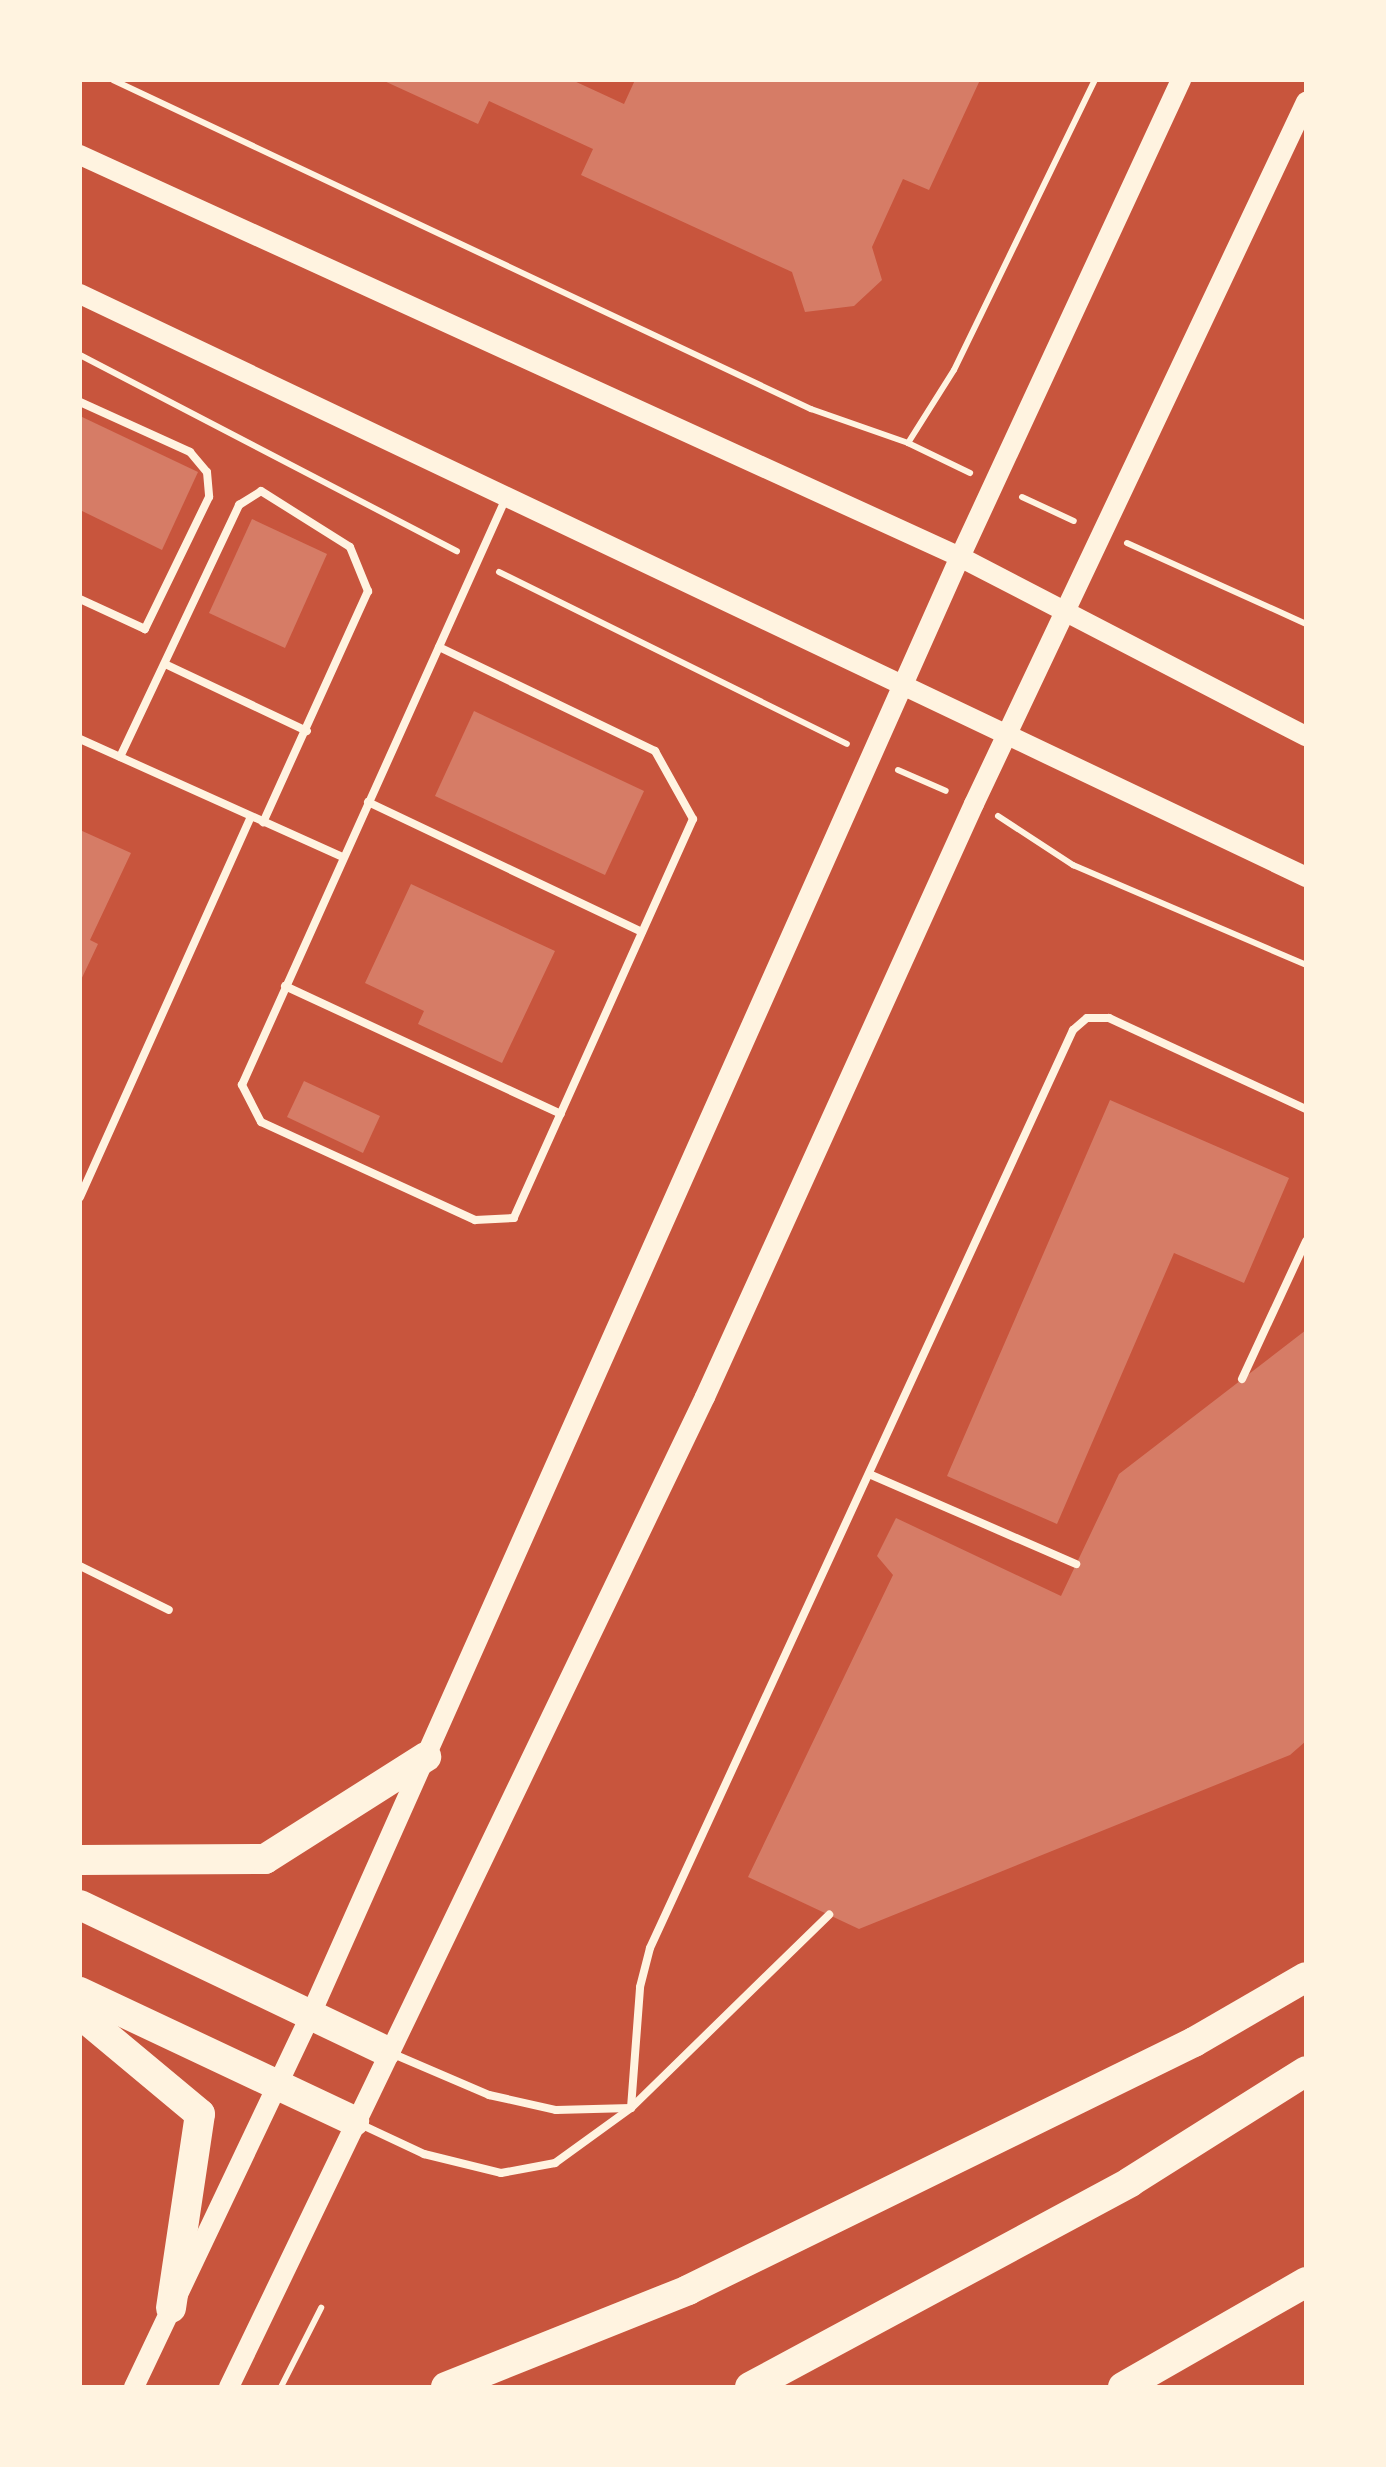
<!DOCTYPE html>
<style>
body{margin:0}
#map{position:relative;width:1386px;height:2467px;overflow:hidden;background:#c8553d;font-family:Inter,sans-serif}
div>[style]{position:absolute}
.building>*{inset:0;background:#d67c66}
.path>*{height:6px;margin:-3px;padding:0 3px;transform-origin:3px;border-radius:3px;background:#fff3e0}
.service>*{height:8px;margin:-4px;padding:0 4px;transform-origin:4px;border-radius:4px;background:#fff3e0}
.secondary>*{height:20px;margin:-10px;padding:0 10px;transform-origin:10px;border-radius:10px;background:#fff3e0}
.motorway>*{height:30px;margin:-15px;padding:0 15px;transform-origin:15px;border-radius:15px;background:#fff3e0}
span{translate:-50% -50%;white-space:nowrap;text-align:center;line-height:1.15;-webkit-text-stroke:10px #fff3e0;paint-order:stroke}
.frame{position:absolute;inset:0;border:82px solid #fff3e0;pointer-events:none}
</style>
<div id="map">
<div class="building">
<i style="clip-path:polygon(382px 80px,572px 80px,624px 104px,635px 80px,980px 80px,929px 190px,903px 179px,872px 247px,882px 280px,854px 306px,805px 312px,792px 272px,581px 175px,593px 149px,489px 101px,478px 124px)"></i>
<i style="clip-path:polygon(80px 416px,198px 472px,162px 550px,80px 510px)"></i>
<i style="clip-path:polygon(252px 519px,327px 554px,285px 648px,209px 613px)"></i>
<i style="clip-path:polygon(474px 711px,644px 791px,605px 875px,435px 796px)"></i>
<i style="clip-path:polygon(80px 830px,131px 853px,90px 940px,98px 944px,80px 982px)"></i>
<i style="clip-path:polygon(411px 884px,555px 951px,502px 1063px,418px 1024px,424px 1011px,365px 983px)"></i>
<i style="clip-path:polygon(304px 1081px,380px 1116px,363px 1153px,287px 1117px)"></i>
<i style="clip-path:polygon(1110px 1100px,1289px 1178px,1244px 1283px,1174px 1253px,1057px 1524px,947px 1476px)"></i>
<i style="clip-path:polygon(1306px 1330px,1306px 1741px,1290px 1755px,859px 1929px,748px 1877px,893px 1575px,877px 1556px,896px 1518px,1061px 1596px,1119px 1474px)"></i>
</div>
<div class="path">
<i style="left:113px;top:80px;width:772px;rotate:25.24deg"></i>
<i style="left:811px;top:409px;width:103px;rotate:19.3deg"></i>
<i style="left:908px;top:443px;width:86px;rotate:-57.8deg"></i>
<i style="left:954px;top:370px;width:322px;rotate:-64.1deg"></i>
<i style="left:80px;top:355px;width:425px;rotate:27.5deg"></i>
<i style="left:908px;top:443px;width:69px;rotate:25.8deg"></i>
<i style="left:1022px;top:497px;width:57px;rotate:24.8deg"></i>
<i style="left:1127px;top:543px;width:196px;rotate:24.3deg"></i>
<i style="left:499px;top:572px;width:388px;rotate:26.3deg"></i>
<i style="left:898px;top:770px;width:52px;rotate:23.6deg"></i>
<i style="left:998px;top:816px;width:90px;rotate:33.2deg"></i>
<i style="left:1073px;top:865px;width:254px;rotate:23.2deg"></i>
<i style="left:281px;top:2387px;width:89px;rotate:-63.1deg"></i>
</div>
<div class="service">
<i style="left:80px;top:402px;width:121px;rotate:24.4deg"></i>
<i style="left:190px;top:452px;width:26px;rotate:50deg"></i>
<i style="left:207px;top:472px;width:25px;rotate:85deg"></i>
<i style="left:209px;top:497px;width:147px;rotate:115.9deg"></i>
<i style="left:145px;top:629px;width:72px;rotate:-155.2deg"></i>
<i style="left:439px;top:647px;width:240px;rotate:25.7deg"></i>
<i style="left:655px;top:751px;width:78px;rotate:60.8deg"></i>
<i style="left:693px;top:819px;width:437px;rotate:114.2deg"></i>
<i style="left:514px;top:1218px;width:39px;rotate:177deg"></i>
<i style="left:475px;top:1220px;width:235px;rotate:-155.4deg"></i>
<i style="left:261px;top:1122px;width:42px;rotate:-117.2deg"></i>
<i style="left:242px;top:1085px;width:641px;rotate:-65.79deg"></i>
<i style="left:165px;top:664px;width:157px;rotate:25.3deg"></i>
<i style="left:80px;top:739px;width:287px;rotate:24.2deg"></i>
<i style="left:120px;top:757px;width:279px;rotate:-64.7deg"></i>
<i style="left:239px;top:505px;width:26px;rotate:-32deg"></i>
<i style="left:261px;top:491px;width:105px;rotate:32.2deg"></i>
<i style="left:350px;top:547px;width:48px;rotate:67.8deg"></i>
<i style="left:368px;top:591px;width:254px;rotate:114.4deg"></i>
<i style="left:368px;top:802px;width:303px;rotate:25.4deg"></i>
<i style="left:285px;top:986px;width:304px;rotate:24.9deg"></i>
<i style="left:80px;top:1197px;width:417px;rotate:-65.8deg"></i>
<i style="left:1242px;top:1379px;width:152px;rotate:-65.1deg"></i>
<i style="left:869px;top:1474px;width:226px;rotate:23.5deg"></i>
<i style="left:80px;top:1566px;width:99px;rotate:26.3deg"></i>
<i style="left:391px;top:2053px;width:107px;rotate:23.2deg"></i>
<i style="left:489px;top:2095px;width:69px;rotate:12.6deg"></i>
<i style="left:556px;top:2110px;width:75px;rotate:-1.5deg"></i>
<i style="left:631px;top:2108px;width:121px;rotate:-85.7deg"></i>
<i style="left:640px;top:1987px;width:40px;rotate:-75.6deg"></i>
<i style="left:650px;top:1948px;width:1011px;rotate:-65.26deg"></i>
<i style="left:1073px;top:1030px;width:18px;rotate:-41deg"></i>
<i style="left:1087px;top:1018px;width:22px"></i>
<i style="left:1109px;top:1018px;width:217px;rotate:24.8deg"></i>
<i style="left:360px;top:2124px;width:71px;rotate:25.1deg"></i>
<i style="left:424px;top:2154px;width:79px;rotate:13.9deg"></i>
<i style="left:501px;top:2173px;width:55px;rotate:-10.5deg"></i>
<i style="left:555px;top:2163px;width:94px;rotate:-35.9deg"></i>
<i style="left:631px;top:2108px;width:277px;rotate:-44.3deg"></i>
</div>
<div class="secondary">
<i style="left:80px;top:155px;width:967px;rotate:24.55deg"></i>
<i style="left:960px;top:557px;width:390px;rotate:27.4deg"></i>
<i style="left:80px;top:294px;width:1358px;rotate:25.43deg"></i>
<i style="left:134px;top:2387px;width:411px;rotate:-64.6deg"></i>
<i style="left:310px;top:2016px;width:1597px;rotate:-65.99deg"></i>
<i style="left:960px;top:557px;width:526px;rotate:-65.14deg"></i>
<i style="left:229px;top:2387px;width:1098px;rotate:-64.32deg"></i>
<i style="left:705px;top:1397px;width:651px;rotate:-65.6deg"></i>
<i style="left:974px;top:804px;width:777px;rotate:-64.69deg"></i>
</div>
<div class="motorway">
<i style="left:80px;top:1860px;width:185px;rotate:-0.3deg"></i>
<i style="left:265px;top:1859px;width:191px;rotate:-32.4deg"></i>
<i style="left:80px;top:1905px;width:339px;rotate:25.5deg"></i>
<i style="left:80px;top:1992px;width:303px;rotate:25.2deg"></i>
<i style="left:80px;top:2014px;width:156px;rotate:39.8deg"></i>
<i style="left:200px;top:2114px;width:196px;rotate:98.5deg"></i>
<i style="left:446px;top:2387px;width:261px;rotate:-21.8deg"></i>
<i style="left:688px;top:2290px;width:564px;rotate:-26.11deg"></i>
<i style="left:1194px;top:2042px;width:129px;rotate:-30.1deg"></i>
<i style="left:750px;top:2387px;width:432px;rotate:-28.3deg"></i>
<i style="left:1130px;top:2182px;width:208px;rotate:-32.2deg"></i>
<i style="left:1123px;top:2387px;width:211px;rotate:-29.8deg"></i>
</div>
<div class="frame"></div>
</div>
